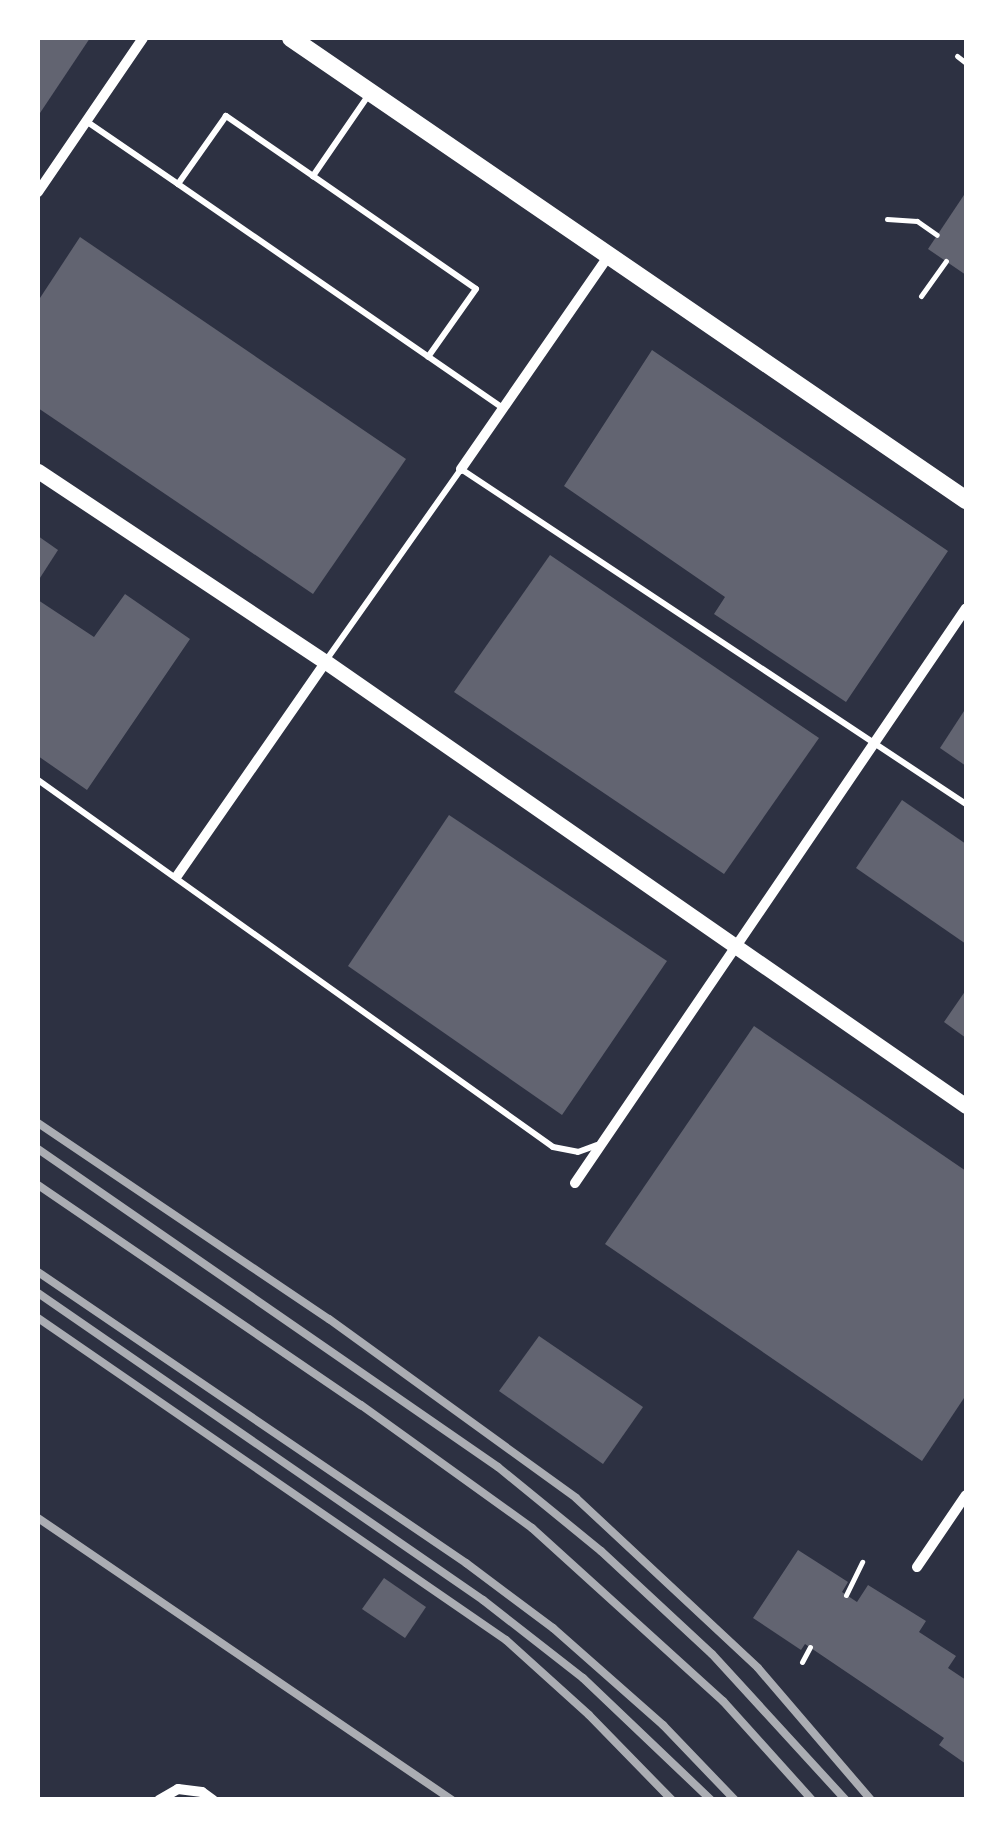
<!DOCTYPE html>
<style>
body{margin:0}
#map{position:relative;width:1004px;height:1837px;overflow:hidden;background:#2d3142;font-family:"IBM Plex Sans",sans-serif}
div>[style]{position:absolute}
.building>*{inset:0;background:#626471}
.path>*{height:5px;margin:-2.5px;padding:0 2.5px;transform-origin:2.5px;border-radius:2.5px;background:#fff}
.service>*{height:6px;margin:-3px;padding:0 3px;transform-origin:3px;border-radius:3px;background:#fff}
.minor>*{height:10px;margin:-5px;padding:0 5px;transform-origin:5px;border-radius:5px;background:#fff}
.tertiary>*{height:15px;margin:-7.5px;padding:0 7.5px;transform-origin:7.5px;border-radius:7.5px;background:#fff}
.secondary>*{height:18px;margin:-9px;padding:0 9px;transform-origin:9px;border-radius:9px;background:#fff}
.rail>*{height:8px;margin:-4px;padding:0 4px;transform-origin:4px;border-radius:4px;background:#abadb3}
span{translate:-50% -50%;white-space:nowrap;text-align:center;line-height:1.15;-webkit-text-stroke:8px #fff;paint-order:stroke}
.frame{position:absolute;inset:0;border:40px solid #fff;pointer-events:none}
</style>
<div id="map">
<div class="building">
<i style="clip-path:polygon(38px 38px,90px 38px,38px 116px)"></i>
<i style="clip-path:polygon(966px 192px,966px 275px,928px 249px)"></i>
<i style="clip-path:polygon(80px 237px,406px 459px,313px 594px,38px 408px,38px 301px)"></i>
<i style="clip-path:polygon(652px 350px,948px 551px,846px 702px,714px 614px,725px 597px,564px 486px)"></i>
<i style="clip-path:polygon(38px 536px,58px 550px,38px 581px)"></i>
<i style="clip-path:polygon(550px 555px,819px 738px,724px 874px,454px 692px)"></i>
<i style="clip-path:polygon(125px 594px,190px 639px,87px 790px,38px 756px,38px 600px,94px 637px)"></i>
<i style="clip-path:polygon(966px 708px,966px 766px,940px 748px)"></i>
<i style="clip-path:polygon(902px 800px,966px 844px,966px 944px,856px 868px)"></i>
<i style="clip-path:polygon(449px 815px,667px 961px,562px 1115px,348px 966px)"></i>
<i style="clip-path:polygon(966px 990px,966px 1038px,944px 1022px)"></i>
<i style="clip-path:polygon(754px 1026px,966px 1171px,966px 1395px,922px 1461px,605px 1244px)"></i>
<i style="clip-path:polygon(539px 1336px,643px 1407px,603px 1464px,499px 1391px)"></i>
<i style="clip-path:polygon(798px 1550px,848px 1582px,842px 1592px,857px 1602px,868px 1585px,926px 1621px,919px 1632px,956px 1656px,948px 1668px,966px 1680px,966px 1764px,939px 1745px,944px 1738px,805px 1644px,801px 1650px,753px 1618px)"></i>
<i style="clip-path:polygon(384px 1578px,426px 1607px,405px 1638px,362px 1609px)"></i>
</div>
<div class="path">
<i style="left:957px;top:56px;width:11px;rotate:38deg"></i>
<i style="left:887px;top:219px;width:30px;rotate:4deg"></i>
<i style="left:917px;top:221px;width:24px;rotate:35deg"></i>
<i style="left:921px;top:296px;width:43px;rotate:-54.5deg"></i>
<i style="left:846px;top:1595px;width:37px;rotate:-64deg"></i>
<i style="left:802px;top:1662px;width:17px;rotate:-62deg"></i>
</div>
<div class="service">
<i style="left:370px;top:93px;width:101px;rotate:124.5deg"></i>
<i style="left:313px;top:176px;width:106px;rotate:-145.4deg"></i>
<i style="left:226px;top:116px;width:83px;rotate:125.2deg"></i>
<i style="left:178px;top:184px;width:395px;rotate:34.6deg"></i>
<i style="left:86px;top:121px;width:112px;rotate:34.4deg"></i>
<i style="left:313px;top:176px;width:198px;rotate:34.7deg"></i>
<i style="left:476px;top:289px;width:83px;rotate:125.2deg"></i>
<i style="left:327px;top:659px;width:232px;rotate:-54.8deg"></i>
<i style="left:461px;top:469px;width:606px;rotate:33.56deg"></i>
<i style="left:38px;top:780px;width:632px;rotate:35.47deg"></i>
<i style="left:553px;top:1147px;width:25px;rotate:11deg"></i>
<i style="left:578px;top:1152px;width:20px;rotate:-20deg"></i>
</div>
<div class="minor">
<i style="left:38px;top:192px;width:186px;rotate:-55.7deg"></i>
<i style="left:461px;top:469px;width:260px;rotate:-55.3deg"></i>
<i style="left:177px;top:876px;width:261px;rotate:-55.2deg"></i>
<i style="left:575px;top:1183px;width:695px;rotate:-55.78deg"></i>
<i style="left:917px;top:1567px;width:87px;rotate:-55.8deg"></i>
<i style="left:159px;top:1800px;width:22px;rotate:-30deg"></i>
<i style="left:178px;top:1789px;width:24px;rotate:7deg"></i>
<i style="left:202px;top:1792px;width:14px;rotate:36deg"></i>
</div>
<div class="tertiary">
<i style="left:38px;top:471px;width:346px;rotate:33.6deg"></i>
<i style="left:326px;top:662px;width:779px;rotate:34.75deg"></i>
</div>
<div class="secondary">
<i style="left:291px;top:38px;width:818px;rotate:34.39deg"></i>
</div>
<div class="rail">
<i style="left:38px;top:1123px;width:351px;rotate:34deg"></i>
<i style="left:329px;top:1319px;width:305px;rotate:35.9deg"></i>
<i style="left:576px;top:1498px;width:249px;rotate:43deg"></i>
<i style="left:758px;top:1668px;width:174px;rotate:49.4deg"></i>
<i style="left:38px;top:1149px;width:559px;rotate:34.66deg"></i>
<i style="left:498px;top:1467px;width:133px;rotate:39.2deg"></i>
<i style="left:601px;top:1551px;width:151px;rotate:42.9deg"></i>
<i style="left:712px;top:1654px;width:198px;rotate:47.5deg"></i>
<i style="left:38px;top:1185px;width:391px;rotate:34.3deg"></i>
<i style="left:361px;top:1405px;width:211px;rotate:35.7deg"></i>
<i style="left:532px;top:1528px;width:258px;rotate:42.2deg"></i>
<i style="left:723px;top:1701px;width:133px;rotate:48deg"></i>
<i style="left:38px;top:1272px;width:518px;rotate:34.21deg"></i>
<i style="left:466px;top:1563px;width:109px;rotate:36.8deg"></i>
<i style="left:553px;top:1628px;width:147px;rotate:41.4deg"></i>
<i style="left:663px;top:1725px;width:104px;rotate:46.2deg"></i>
<i style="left:38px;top:1293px;width:541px;rotate:34.6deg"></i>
<i style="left:483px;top:1600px;width:127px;rotate:38deg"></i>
<i style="left:583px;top:1678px;width:177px;rotate:43.6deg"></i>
<i style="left:38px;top:1318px;width:568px;rotate:34.53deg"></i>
<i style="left:506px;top:1640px;width:112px;rotate:42.1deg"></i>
<i style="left:589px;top:1715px;width:119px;rotate:45.7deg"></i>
<i style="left:38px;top:1518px;width:501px;rotate:34.26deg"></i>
</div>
<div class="frame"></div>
</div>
